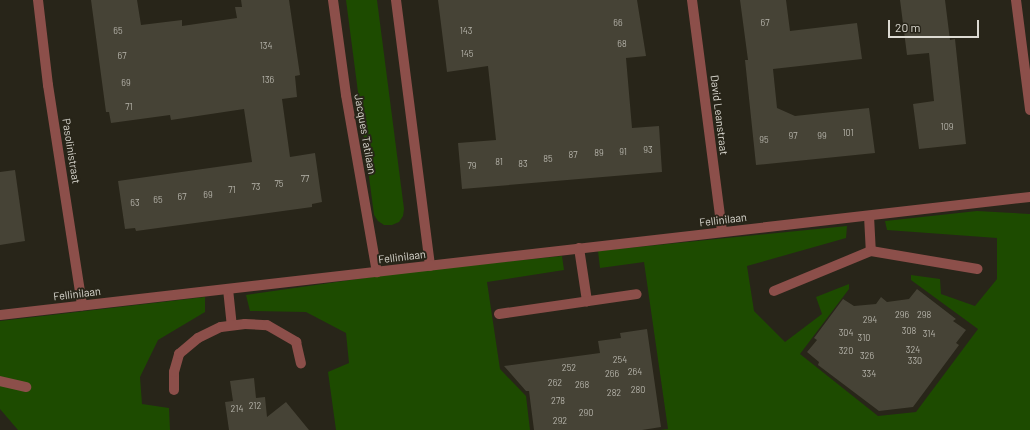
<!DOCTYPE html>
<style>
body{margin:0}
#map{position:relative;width:1030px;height:430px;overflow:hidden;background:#282519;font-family:Barlow,sans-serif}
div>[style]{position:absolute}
.green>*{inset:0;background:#1d4b00}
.building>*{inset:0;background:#464336}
.lane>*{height:10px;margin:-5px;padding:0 5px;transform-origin:5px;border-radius:5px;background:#8c4f4a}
.street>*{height:10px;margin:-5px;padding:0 5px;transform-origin:5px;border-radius:5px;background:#8c4f4a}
span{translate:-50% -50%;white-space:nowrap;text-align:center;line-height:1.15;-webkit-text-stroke:4px #282519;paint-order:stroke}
.number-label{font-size:9px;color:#b6b4ab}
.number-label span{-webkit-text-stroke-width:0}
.street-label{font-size:11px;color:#dcdad2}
.scale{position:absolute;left:888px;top:20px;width:91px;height:18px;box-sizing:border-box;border:2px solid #dcdad2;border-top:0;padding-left:5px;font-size:12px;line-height:14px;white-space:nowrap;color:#dcdad2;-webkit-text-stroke:3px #282519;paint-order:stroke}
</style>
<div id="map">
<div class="green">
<i style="clip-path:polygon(346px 0,377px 0,404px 209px,403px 216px,399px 222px,392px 225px,384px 225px,378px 221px,374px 215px)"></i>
<i style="clip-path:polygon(977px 211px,1030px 214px,1030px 430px,660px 430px,668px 429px,644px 262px,600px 268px,598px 251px,847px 226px,846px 238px,747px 266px,754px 311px,785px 342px,822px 314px,816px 297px,849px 284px,849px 289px,800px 354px,878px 416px,916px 412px,978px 329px,911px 280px,911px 275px,940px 279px,941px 294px,975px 306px,997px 279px,997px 238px,887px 230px,885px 221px)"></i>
<i style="clip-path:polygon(562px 256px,564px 270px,487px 282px,500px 369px,526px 396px,530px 430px,336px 430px,328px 372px,349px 363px,346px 333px,306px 312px,250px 311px,246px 295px,407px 272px)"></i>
<i style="clip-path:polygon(205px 297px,205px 312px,158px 340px,140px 377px,142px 404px,169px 408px,170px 430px,18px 430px,0 409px,0 321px)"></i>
</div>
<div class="building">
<i style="clip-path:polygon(91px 0,137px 0,141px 25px,182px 20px,182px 26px,237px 18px,235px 7px,242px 7px,241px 0,289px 0,300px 75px,295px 76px,297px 97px,282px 99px,290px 157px,315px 153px,322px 202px,312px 204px,312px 207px,136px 231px,135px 228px,125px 229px,118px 181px,252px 162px,244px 109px,171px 120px,170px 115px,111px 123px,109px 112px,106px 112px)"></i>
<i style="clip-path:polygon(438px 0,637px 0,646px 56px,626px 58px,632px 128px,659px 126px,662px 172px,462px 189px,458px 143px,496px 140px,488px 66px,447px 72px)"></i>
<i style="clip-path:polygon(740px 0,786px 0,790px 31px,857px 23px,862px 59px,773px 69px,777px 108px,795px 116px,869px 108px,875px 153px,756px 165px,745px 60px,748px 60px)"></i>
<i style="clip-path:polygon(900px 0,945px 0,950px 40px,955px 39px,966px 144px,919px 149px,913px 104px,934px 101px,929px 53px,907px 55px)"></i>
<i style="clip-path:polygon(15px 170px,25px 241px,0 245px,0 172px)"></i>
<i style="clip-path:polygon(917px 289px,956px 319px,953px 321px,966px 330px,956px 343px,959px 345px,913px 407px,879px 411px,818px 365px,819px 362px,807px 352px,817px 340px,814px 338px,843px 299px,854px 306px,876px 304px,881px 297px,887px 302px,909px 299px)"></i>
<i style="clip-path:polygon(647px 329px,661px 427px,642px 430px,534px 430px,529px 391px,526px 391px,504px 366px,600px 353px,598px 341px,621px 338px,620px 333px)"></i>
<i style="clip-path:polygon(254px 378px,256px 398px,265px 397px,267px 417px,286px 402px,309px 430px,229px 430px,225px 402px,233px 401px,230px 381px)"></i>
</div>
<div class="lane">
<i style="left:869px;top:216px;width:35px;rotate:87deg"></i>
<i style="left:579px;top:248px;width:54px;rotate:81.4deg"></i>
<i style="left:228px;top:289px;width:36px;rotate:84deg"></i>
<i style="left:774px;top:291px;width:105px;rotate:-22.4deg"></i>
<i style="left:871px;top:251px;width:108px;rotate:9.6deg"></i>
<i style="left:499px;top:314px;width:139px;rotate:-8.2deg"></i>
<i style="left:0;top:381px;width:27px;rotate:13deg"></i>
<i style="left:174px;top:390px;width:18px;rotate:-90deg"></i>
<i style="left:174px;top:372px;width:19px;rotate:-74deg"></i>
<i style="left:179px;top:354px;width:25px;rotate:-40deg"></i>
<i style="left:198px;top:338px;width:25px;rotate:-26deg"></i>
<i style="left:221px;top:327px;width:24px;rotate:-7deg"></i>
<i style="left:245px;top:324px;width:22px;rotate:3deg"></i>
<i style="left:267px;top:325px;width:34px;rotate:30deg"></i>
<i style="left:296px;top:342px;width:22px;rotate:77deg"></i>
</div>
<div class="street">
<i style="left:38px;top:0;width:86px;rotate:83.3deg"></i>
<i style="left:48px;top:85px;width:223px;rotate:81.2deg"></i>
<i style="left:333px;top:0;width:96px;rotate:82.2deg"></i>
<i style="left:346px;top:95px;width:180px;rotate:80.1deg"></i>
<i style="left:396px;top:0;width:268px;rotate:82.7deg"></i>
<i style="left:692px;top:0;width:234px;rotate:82.6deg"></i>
<i style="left:1016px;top:0;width:111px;rotate:82.7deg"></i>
<i style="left:0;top:315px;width:1037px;rotate:-6.54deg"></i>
</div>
<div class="number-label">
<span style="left:618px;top:23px">66</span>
<span style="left:765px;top:23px">67</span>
<span style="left:118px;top:31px">65</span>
<span style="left:466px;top:31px">143</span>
<span style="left:622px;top:44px">68</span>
<span style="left:266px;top:46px">134</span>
<span style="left:467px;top:54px">145</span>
<span style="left:122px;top:56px">67</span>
<span style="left:268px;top:80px">136</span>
<span style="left:126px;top:83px">69</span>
<span style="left:129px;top:107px">71</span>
<span style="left:947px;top:127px">109</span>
<span style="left:848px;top:133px">101</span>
<span style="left:793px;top:136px">97</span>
<span style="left:822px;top:136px">99</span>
<span style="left:764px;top:140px">95</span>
<span style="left:648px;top:150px">93</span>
<span style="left:623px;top:152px">91</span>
<span style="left:599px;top:153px">89</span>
<span style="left:573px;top:155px">87</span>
<span style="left:548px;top:159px">85</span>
<span style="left:499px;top:162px">81</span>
<span style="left:523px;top:164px">83</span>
<span style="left:472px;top:166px">79</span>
<span style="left:305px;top:179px">77</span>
<span style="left:279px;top:184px">75</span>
<span style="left:256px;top:187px">73</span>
<span style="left:232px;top:190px">71</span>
<span style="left:208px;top:195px">69</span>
<span style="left:182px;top:197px">67</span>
<span style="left:158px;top:200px">65</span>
<span style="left:135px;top:203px">63</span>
<span style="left:902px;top:315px">296</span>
<span style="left:924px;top:315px">298</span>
<span style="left:870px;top:320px">294</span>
<span style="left:909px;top:331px">308</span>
<span style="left:846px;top:333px">304</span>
<span style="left:929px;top:334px">314</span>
<span style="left:864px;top:338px">310</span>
<span style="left:913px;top:350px">324</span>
<span style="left:846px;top:351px">320</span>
<span style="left:867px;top:356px">326</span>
<span style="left:620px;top:360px">254</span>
<span style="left:915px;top:361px">330</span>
<span style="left:569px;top:368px">252</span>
<span style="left:635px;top:372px">264</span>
<span style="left:612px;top:374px">266</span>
<span style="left:869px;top:374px">334</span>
<span style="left:555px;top:383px">262</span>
<span style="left:582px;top:385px">268</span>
<span style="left:638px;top:390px">280</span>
<span style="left:614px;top:393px">282</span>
<span style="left:558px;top:401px">278</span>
<span style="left:255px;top:406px">212</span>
<span style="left:237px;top:409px">214</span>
<span style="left:586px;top:413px">290</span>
<span style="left:560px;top:421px">292</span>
</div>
<div class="street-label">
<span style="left:719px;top:115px;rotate:83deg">David Leanstraat</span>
<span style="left:365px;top:134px;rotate:80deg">Jacques Tatilaan</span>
<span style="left:71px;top:151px;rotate:81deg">Pasolinistraat</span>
<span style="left:723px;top:220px;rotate:-7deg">Fellinilaan</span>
<span style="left:402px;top:257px;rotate:-7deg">Fellinilaan</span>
<span style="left:77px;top:294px;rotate:-7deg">Fellinilaan</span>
</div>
<div class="scale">20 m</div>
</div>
